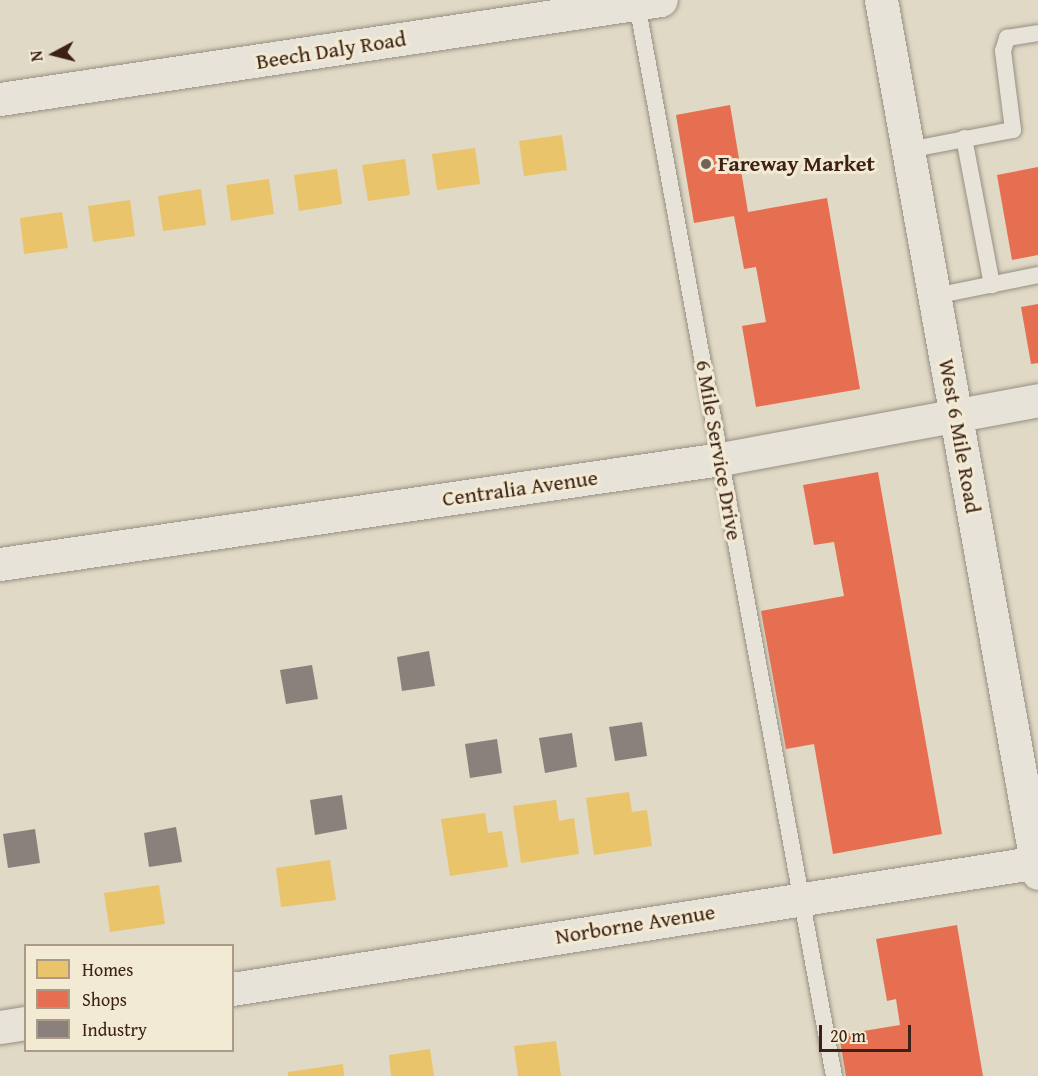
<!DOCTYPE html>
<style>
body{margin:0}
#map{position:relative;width:1038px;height:1076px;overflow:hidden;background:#e0d9c5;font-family:"Gentium Book Plus",serif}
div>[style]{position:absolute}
.homes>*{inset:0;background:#e9c46a}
.shops>*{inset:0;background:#e76f51}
.industry>*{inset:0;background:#8a817c}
.roads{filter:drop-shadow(0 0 2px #978f82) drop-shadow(0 0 2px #978f82)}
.lane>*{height:16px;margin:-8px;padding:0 8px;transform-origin:8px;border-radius:8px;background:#e7e3d9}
.street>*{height:33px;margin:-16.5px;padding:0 16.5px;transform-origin:16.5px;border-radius:16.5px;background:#e7e3d9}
.secondary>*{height:33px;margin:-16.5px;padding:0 16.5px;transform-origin:16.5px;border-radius:16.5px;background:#e7e3d9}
.dots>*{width:16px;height:16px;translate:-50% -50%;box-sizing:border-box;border:3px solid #f2ead2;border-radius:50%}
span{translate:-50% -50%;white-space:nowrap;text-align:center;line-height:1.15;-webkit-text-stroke:6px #f2ead2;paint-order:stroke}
.street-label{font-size:22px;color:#3d2116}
.poi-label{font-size:22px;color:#3d2116;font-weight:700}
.left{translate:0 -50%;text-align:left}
.legend{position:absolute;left:24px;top:944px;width:210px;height:108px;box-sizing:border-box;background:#f2ead2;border:2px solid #aa9a87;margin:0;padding:8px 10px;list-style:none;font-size:18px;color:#3d2116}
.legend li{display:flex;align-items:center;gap:12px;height:30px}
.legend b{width:30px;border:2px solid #aa9a87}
.north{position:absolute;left:24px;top:24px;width:60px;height:60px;-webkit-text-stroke:4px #f2ead2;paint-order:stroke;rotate:263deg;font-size:16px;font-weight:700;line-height:24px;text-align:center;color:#3d2116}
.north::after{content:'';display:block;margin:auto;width:21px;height:27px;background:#3d2116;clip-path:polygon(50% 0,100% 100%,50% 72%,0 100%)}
.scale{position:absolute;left:819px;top:1025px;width:92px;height:27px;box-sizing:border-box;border:3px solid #3d2116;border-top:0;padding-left:8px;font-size:18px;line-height:21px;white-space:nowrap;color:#3d2116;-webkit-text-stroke:4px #f2ead2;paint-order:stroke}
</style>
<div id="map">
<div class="homes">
<i style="clip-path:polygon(562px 135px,567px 170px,524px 176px,519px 141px)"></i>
<i style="clip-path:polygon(475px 148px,480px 184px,437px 190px,432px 154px)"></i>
<i style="clip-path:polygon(405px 159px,410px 195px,368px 201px,362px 165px)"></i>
<i style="clip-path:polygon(337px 169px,342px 204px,299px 211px,294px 175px)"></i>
<i style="clip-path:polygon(269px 179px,274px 214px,231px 221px,226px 185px)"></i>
<i style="clip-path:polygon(201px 189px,206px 225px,163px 231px,158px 196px)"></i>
<i style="clip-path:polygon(130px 200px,135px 236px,93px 242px,88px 206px)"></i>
<i style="clip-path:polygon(62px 212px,68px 248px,24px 254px,20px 218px)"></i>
<i style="clip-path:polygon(629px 792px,632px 812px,647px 810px,652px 846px,594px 855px,586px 798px)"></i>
<i style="clip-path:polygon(556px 800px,559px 821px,574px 818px,579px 854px,521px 863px,513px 806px)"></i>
<i style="clip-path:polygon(485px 813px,488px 833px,502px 831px,508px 867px,450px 876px,441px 819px)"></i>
<i style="clip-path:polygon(330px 860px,336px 900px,281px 907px,276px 868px)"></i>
<i style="clip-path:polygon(159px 885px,165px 924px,110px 932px,104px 893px)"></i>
<i style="clip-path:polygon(556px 1041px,561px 1076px,518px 1076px,514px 1046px)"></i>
<i style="clip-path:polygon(430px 1049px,434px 1076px,391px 1076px,389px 1055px)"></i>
<i style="clip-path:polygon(343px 1064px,344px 1076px,288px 1076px,288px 1072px)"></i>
</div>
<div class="shops">
<i style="clip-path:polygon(730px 105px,748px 212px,827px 198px,860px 389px,756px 407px,742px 326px,766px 322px,756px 267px,744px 269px,734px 216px,694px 223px,676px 115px)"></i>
<i style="clip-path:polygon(1038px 167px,1038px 255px,1012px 260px,997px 175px)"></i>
<i style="clip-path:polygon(1038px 304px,1038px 363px,1031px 364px,1021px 307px)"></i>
<i style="clip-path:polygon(878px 472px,942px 834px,833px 854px,814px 744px,786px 749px,761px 611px,844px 596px,834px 542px,814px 545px,803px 485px)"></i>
<i style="clip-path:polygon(957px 925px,983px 1076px,846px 1076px,839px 1035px,900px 1025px,896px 999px,887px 1001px,876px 939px)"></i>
</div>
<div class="industry">
<i style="clip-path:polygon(429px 651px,435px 686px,402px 691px,397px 657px)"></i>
<i style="clip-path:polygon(312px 665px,318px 699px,286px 704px,280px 670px)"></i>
<i style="clip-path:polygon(642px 722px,647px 756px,615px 761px,609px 727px)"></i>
<i style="clip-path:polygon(572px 733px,577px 767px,545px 773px,539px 738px)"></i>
<i style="clip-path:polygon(497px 739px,502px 773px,470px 778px,465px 744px)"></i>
<i style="clip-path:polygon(342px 795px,347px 829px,315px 835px,310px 800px)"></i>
<i style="clip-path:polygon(176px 827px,182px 862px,149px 867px,144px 833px)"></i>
<i style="clip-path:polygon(35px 829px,40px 863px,8px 868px,3px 834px)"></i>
</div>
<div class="roads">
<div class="lane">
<i style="left:637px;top:4px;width:1090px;rotate:79.59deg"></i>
<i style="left:964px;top:138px;width:150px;rotate:79.2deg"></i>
<i style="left:908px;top:150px;width:107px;rotate:-10.8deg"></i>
<i style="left:1013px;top:130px;width:80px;rotate:-97.2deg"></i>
<i style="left:1003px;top:51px;width:14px;rotate:-73deg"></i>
<i style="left:1007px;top:38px;width:31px;rotate:-9deg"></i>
<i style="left:935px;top:296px;width:105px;rotate:-11.5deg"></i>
</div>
<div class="street">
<i style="left:0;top:564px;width:729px;rotate:-8.29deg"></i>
<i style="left:721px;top:459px;width:322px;rotate:-10.5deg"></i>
<i style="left:232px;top:989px;width:816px;rotate:-8.95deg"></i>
<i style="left:0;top:1027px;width:26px;rotate:-9deg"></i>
</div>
<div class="secondary">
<i style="left:881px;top:0;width:887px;rotate:79.8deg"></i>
<i style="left:0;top:99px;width:668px;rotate:-8.52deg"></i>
</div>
</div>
<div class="dots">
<i style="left:706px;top:164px;background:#766153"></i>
</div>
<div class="street-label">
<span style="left:331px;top:50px;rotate:-9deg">Beech Daly Road</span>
<span style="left:960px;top:436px;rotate:80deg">West 6 Mile Road</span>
<span style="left:719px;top:450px;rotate:80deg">6 Mile Service Drive</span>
<span style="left:520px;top:488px;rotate:-8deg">Centralia Avenue</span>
<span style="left:635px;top:924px;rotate:-9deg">Norborne Avenue</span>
</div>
<div class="poi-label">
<span class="left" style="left:718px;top:164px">Fareway Market</span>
</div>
<ul class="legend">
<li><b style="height:16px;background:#e9c46a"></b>Homes</li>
<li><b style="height:16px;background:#e76f51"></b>Shops</li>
<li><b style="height:16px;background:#8a817c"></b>Industry</li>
</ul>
<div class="north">N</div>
<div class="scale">20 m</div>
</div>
